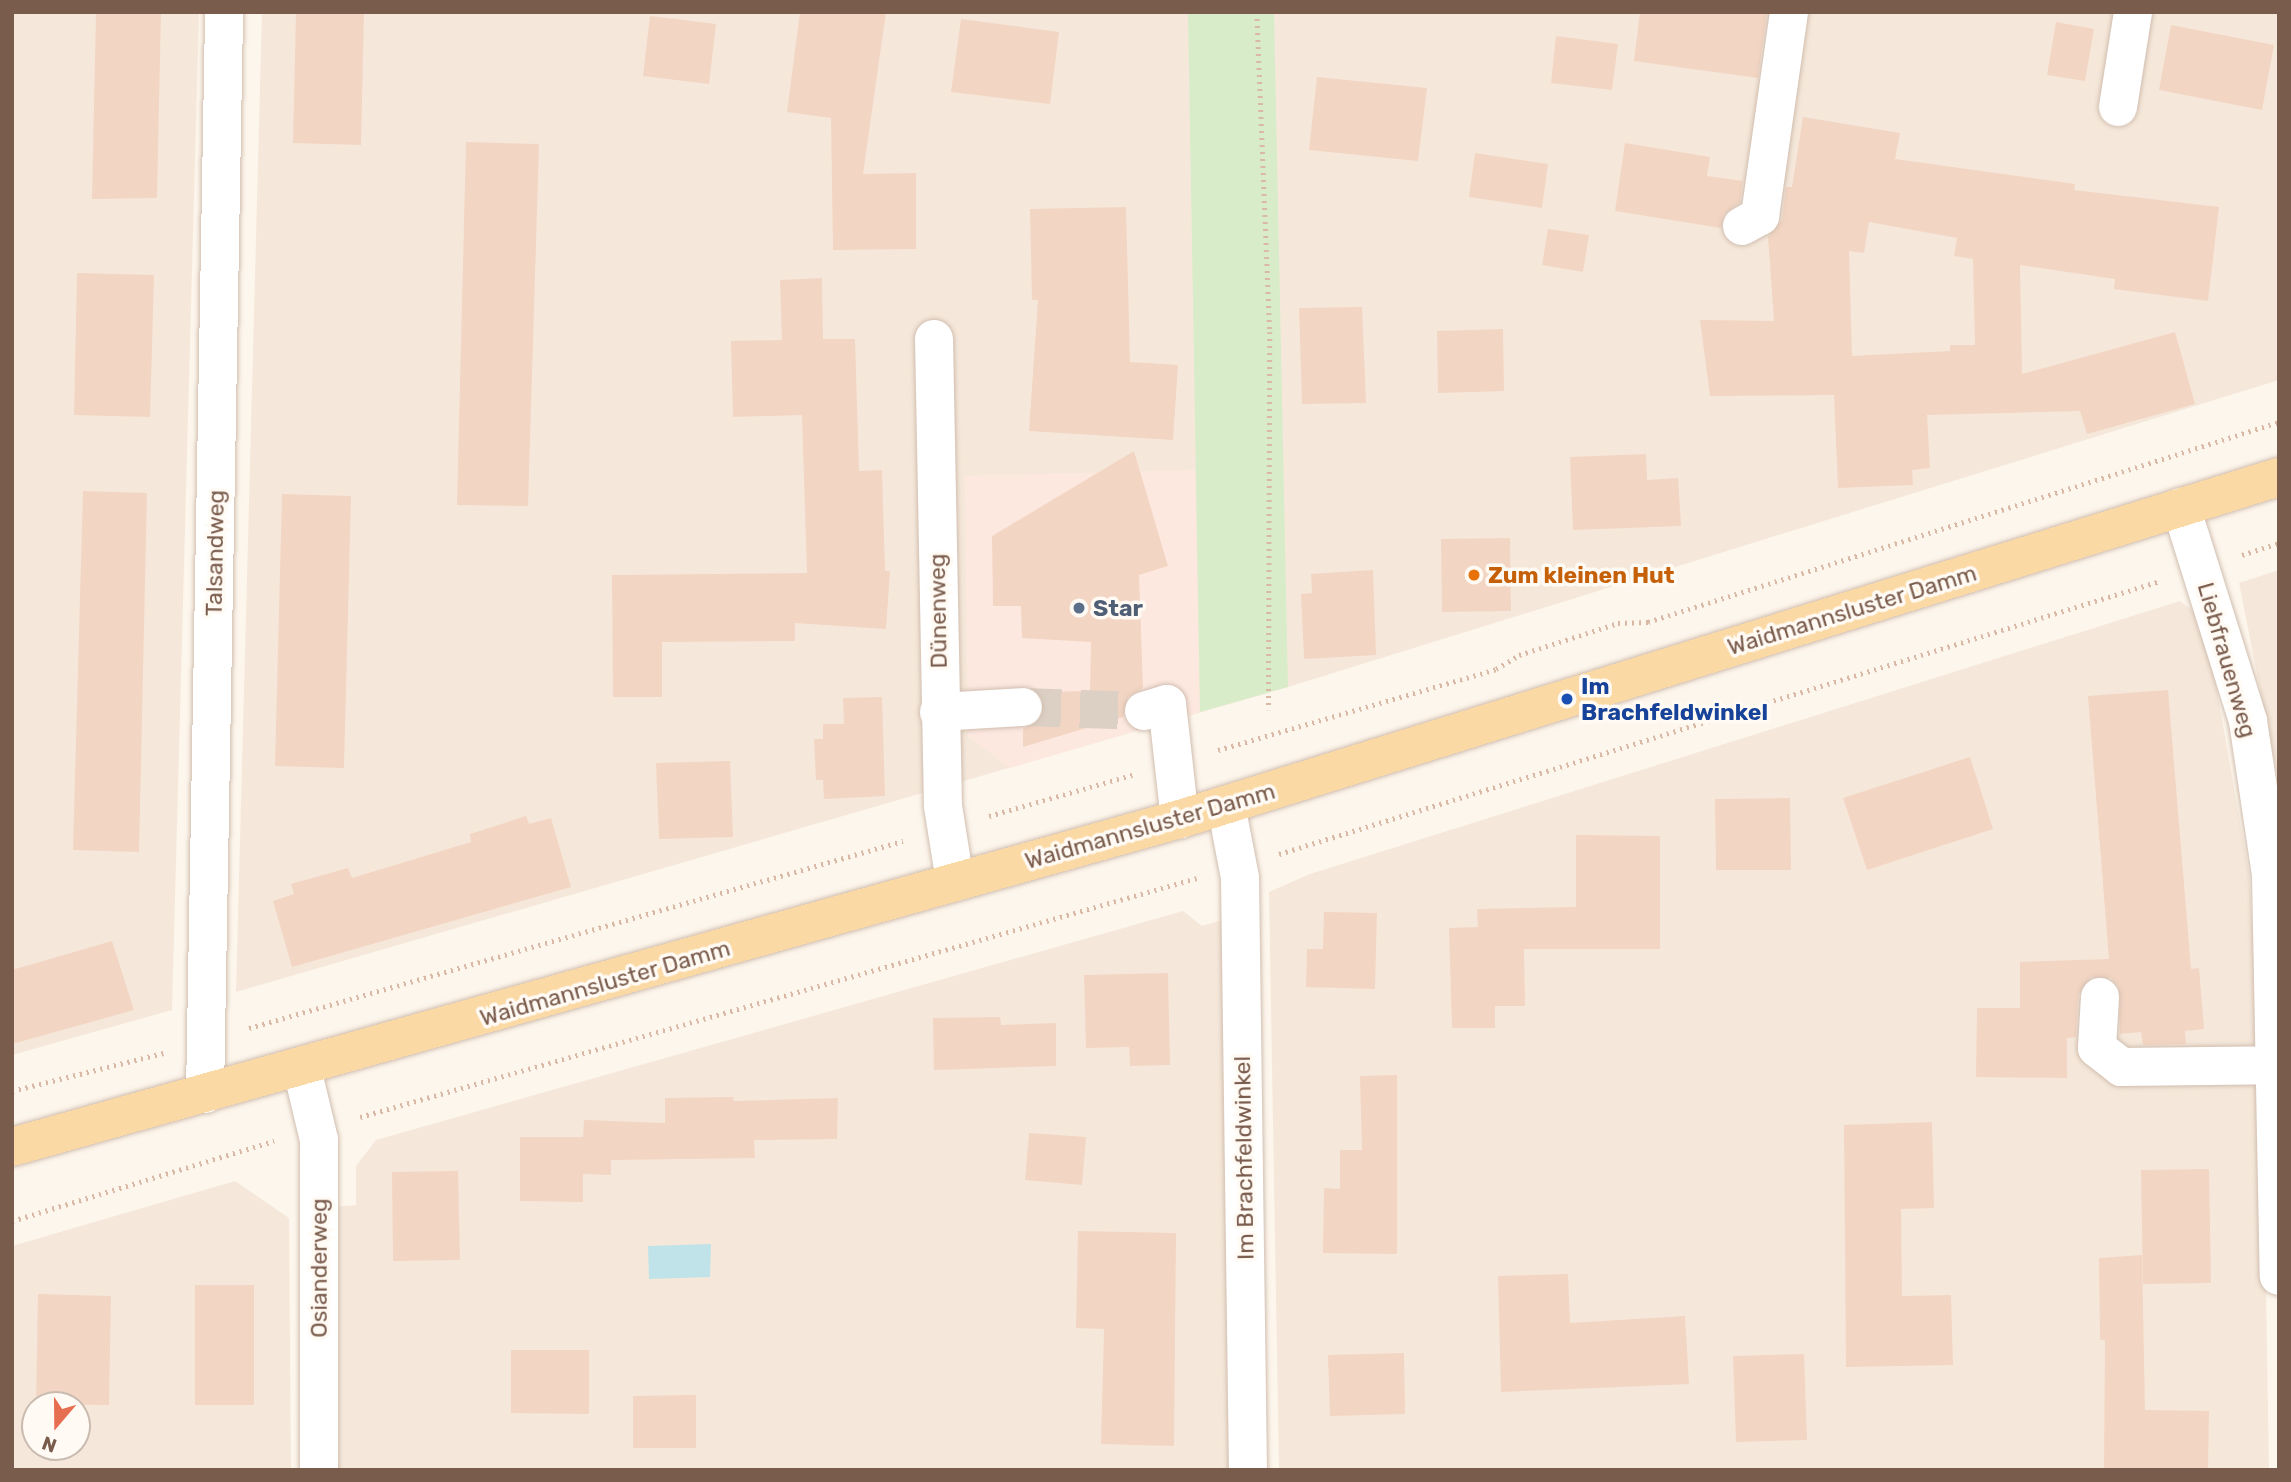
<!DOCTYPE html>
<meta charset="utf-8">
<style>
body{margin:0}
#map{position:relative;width:2291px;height:1482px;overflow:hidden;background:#fdf6ec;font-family:Rubik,sans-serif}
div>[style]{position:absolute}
.residential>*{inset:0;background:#f5e8da}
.commercial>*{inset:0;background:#fde8e0}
.green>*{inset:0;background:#d8ecc9}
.water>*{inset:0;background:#bfe3e8}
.building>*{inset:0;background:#f3d5c3}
.minor-tunnel>*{height:38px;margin-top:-19px;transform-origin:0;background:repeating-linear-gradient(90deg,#dcd0c4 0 38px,transparent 0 57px)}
.path>*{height:4.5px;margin-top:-2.25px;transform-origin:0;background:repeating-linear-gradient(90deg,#d9b8a5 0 2px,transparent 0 7px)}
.roads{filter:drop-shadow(0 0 2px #d1beb0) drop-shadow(0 0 2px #d1beb0)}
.minor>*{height:38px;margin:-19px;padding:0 19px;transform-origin:19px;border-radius:19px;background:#fff}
.major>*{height:38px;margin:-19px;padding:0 19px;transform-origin:19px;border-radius:19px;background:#fbd9a5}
.dots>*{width:19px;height:19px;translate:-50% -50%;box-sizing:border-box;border:4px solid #fffaf3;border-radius:50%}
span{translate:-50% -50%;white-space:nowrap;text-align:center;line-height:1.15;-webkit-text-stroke:7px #fffaf3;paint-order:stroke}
.street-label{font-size:23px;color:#7a5c4d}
.food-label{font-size:23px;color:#c56008;font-weight:700}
.left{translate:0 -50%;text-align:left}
.service-label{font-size:23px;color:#4e5e75;font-weight:700}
.transit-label{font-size:23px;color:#164399;font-weight:700}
.frame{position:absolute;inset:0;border:14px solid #7a5c4d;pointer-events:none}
.north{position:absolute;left:21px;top:1391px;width:70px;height:70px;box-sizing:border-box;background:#fffaf3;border:2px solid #cabbb1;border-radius:50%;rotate:200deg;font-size:19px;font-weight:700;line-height:28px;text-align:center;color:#7a5c4d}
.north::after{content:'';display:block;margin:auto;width:24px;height:32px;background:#e76f51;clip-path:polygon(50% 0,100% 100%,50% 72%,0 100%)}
</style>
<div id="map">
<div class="residential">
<i style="clip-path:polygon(12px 12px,199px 12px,172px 1010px,12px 1055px)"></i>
<i style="clip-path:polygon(262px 12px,2279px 12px,2279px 380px,1288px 687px,236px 992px)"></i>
<i style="clip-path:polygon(2279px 570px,2279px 785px,2239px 583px)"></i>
<i style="clip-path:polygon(2180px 601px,2193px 611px,2212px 663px,2249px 873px,2263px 1110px,2269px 1470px,1279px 1470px,1269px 892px,1310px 874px)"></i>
<i style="clip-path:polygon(1183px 911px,1202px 926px,1225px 919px,1229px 1470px,338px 1470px,336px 1207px,356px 1205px,356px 1166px,376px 1140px)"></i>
<i style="clip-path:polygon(evenodd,235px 1181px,289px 1218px,291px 1470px,12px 1470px,12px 1246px,235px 1181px,35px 1405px,77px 1405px,77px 1447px,35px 1447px,35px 1405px)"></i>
</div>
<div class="commercial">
<i style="clip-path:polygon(1195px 470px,1200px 712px,1010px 768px,968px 736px,965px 476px)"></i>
</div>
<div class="green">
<i style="clip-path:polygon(1188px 12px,1274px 12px,1288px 687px,1200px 712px)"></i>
</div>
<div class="water">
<i style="clip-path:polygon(711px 1244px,710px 1277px,649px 1279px,648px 1246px)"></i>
</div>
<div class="building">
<i style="clip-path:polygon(96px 12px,161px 12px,157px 198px,92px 199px)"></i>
<i style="clip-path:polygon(296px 12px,364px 12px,361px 145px,293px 143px)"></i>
<i style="clip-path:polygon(800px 12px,886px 12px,863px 174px,916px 173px,916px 249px,833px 250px,831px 118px,787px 112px)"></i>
<i style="clip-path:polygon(1640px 12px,1767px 12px,1758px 78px,1634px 61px)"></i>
<i style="clip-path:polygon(650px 16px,716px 24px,709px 84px,643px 76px)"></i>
<i style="clip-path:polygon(961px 19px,1059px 32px,1050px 104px,951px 92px)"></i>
<i style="clip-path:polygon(2056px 22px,2094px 29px,2085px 81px,2047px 75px)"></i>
<i style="clip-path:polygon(2171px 25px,2274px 45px,2262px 110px,2159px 90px)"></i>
<i style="clip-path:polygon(1556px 36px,1618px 44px,1612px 90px,1551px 83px)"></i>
<i style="clip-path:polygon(1317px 77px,1427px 88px,1418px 161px,1309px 150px)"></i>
<i style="clip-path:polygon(evenodd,1803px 117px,1900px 133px,1895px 159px,2075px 184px,2074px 190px,2219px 207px,2208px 301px,2114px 289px,2115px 279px,2020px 265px,2022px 374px,2175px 332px,2195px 404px,2087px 434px,2080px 411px,1927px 415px,1930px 468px,1912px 470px,1913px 485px,1838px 488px,1834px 395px,1710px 396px,1700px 320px,1774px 321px,1768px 237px,1782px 220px,1786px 187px,1792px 187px,1803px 117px,1869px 222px,1957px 238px,1954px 256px,1973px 259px,1975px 345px,1950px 345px,1950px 351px,1852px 356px,1849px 251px,1864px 253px,1869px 222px)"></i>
<i style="clip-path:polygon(466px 142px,539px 144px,528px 506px,457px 505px)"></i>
<i style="clip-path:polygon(1625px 143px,1710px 157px,1707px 176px,1743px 181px,1740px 202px,1724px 214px,1721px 228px,1615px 211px)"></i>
<i style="clip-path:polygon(1475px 153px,1548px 164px,1542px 208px,1469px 197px)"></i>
<i style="clip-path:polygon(1126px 207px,1130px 362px,1178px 365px,1173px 440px,1029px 431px,1038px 300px,1032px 300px,1030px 209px)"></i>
<i style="clip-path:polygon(1548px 229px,1589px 235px,1583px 272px,1542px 265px)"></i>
<i style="clip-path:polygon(77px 273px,154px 275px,150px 417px,74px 415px)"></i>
<i style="clip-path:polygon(822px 278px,823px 339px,855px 339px,859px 471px,882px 470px,885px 571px,890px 571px,886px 629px,795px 623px,795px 641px,662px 642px,662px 697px,613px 697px,612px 575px,807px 573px,802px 415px,733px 417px,731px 341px,782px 340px,780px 280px)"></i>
<i style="clip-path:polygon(1362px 307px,1366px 403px,1302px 404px,1299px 308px)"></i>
<i style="clip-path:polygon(1503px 329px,1504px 391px,1438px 393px,1437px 331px)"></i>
<i style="clip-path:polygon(1134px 451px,1168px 566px,1139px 575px,1143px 688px,1128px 697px,1123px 717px,1023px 747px,1023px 729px,1043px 716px,1038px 692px,1090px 691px,1091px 642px,1022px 638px,1021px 606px,993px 606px,992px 536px)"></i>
<i style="clip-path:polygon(1646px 454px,1647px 480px,1678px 478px,1681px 526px,1573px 530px,1570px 457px)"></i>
<i style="clip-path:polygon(83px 491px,147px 493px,139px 852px,73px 850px)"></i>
<i style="clip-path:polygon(282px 494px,351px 496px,344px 768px,275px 766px)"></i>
<i style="clip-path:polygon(1510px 538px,1511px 611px,1442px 612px,1441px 539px)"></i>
<i style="clip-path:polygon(1373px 570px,1376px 655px,1304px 659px,1301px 594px,1312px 593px,1311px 574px)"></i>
<i style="clip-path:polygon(2168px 690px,2191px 969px,2199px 968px,2204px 1029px,2185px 1031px,2186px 1044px,2143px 1045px,2141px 1032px,2120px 1034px,2119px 987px,2111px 978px,2091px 977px,2078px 995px,2076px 1037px,2067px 1038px,2067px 1078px,1976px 1077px,1977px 1008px,2020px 1008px,2020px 962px,2109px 959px,2088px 696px)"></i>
<i style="clip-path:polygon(882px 697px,885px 796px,824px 799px,823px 780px,816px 780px,814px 739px,823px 739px,823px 724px,844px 724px,843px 698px)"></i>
<i style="clip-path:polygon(1970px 757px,1993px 829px,1867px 870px,1843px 798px)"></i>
<i style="clip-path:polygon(730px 761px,733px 837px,659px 839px,656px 763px)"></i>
<i style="clip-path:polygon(1790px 798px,1791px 870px,1716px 870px,1715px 799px)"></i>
<i style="clip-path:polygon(526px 816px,529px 824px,551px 818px,571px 887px,292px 967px,273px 901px,294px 894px,291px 884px,348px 868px,352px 878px,471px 842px,470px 834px)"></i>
<i style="clip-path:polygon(1576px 835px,1660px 836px,1660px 949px,1524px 949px,1525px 1006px,1495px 1006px,1495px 1028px,1452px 1028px,1449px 928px,1478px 927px,1477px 909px,1576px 907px)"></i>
<i style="clip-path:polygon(1324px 912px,1377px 913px,1375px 989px,1306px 987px,1307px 949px,1323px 949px)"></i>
<i style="clip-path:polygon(112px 941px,134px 1010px,12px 1044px,12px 970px)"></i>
<i style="clip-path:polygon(1168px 973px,1170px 1065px,1130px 1066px,1129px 1047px,1086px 1048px,1084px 975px)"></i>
<i style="clip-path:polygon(1000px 1017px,1001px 1025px,1056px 1023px,1056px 1066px,934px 1070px,933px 1018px)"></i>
<i style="clip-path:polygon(1397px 1075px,1397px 1254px,1323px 1253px,1324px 1188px,1340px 1189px,1340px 1150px,1362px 1150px,1360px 1076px)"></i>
<i style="clip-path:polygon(733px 1097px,734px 1101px,838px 1098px,837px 1139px,754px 1140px,755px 1158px,611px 1160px,611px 1175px,583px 1174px,583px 1202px,520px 1201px,520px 1137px,583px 1137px,584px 1120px,665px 1123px,665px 1098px)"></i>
<i style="clip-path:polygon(1932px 1122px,1934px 1208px,1901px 1209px,1902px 1296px,1951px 1295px,1953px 1365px,1846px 1367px,1844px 1125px)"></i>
<i style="clip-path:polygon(1029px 1133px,1086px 1137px,1082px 1185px,1025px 1180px)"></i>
<i style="clip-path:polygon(2209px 1169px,2211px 1283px,2143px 1284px,2141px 1170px)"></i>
<i style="clip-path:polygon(458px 1171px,460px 1260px,393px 1261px,392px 1172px)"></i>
<i style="clip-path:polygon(1078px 1231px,1176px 1233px,1174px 1446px,1101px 1444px,1104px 1329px,1076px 1328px)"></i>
<i style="clip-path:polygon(2142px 1255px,2145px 1410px,2209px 1411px,2208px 1470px,2104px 1470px,2105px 1340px,2100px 1340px,2099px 1258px)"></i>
<i style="clip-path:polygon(1568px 1274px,1570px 1323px,1685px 1316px,1689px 1384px,1501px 1392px,1498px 1276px)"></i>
<i style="clip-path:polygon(195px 1285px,254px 1285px,254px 1405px,195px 1405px)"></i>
<i style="clip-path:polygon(38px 1294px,111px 1296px,109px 1405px,36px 1404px)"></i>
<i style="clip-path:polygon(511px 1350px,589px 1350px,589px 1414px,511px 1413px)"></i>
<i style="clip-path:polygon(1404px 1353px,1405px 1414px,1330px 1416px,1328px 1355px)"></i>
<i style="clip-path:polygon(1804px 1354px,1807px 1440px,1736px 1442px,1733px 1356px)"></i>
<i style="clip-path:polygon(696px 1395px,696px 1448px,633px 1448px,633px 1396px)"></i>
</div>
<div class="minor-tunnel">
<i style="left:1023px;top:707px;width:121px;rotate:1.9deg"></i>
</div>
<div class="path">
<i style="left:1257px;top:12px;width:320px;rotate:87.7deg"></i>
<i style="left:1270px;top:332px;width:378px;rotate:90.2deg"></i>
<i style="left:2242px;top:555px;width:39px;rotate:-18deg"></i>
<i style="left:1218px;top:750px;width:290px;rotate:-16.2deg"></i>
<i style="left:1496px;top:669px;width:27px;rotate:-31deg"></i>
<i style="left:1519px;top:655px;width:104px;rotate:-17.9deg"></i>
<i style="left:1618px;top:623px;width:30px;rotate:-2deg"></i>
<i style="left:1648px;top:622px;width:662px;rotate:-17.59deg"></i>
<i style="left:989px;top:816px;width:149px;rotate:-16deg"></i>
<i style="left:1279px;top:854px;width:922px;rotate:-17.22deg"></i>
<i style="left:249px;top:1028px;width:680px;rotate:-15.96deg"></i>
<i style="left:12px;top:1091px;width:156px;rotate:-14.1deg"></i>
<i style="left:360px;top:1117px;width:870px;rotate:-15.94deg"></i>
<i style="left:12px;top:1221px;width:274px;rotate:-17deg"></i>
</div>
<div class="roads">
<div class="minor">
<i style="left:2118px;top:107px;width:96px;rotate:-81deg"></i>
<i style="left:1742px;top:226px;width:21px;rotate:-29deg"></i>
<i style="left:1760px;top:216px;width:206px;rotate:-81.9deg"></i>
<i style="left:934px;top:339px;width:467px;rotate:88.9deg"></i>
<i style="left:943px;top:806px;width:77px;rotate:81deg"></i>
<i style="left:2181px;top:507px;width:224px;rotate:72.6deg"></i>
<i style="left:2248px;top:721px;width:156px;rotate:81.5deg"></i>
<i style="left:2271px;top:875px;width:401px;rotate:88.9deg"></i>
<i style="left:1144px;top:711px;width:24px;rotate:-17deg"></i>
<i style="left:1167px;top:704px;width:116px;rotate:83.6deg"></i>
<i style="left:939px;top:712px;width:84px;rotate:-3.4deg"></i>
<i style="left:1226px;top:805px;width:74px;rotate:79.1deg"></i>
<i style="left:1240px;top:878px;width:592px;rotate:89.23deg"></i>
<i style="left:2100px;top:997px;width:51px;rotate:93.4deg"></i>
<i style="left:2097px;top:1048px;width:31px;rotate:38deg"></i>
<i style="left:2121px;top:1067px;width:153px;rotate:-0.7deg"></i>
<i style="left:302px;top:1069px;width:73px;rotate:76.5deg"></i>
<i style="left:319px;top:1140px;width:330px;rotate:90deg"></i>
<i style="left:205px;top:1094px;width:1082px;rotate:-88.99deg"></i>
</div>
<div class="major">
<i style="left:12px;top:1147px;width:1213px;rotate:-15.69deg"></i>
<i style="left:1180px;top:819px;width:1151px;rotate:-17.29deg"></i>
</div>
</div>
<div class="dots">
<i style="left:1474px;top:575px;background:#e8710a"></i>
<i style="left:1079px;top:608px;background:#5c6f8a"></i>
<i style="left:1567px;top:699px;background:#1a4fb4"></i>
</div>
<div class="street-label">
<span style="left:215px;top:553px;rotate:-89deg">Talsandweg</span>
<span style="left:1852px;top:610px;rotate:-17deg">Waidmannsluster Damm</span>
<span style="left:938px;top:611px;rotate:-91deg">Dünenweg</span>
<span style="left:2227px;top:660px;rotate:74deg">Liebfrauenweg</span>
<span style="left:1150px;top:826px;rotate:-16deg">Waidmannsluster Damm</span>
<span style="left:605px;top:983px;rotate:-16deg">Waidmannsluster Damm</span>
<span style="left:1244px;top:1158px;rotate:-91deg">Im Brachfeldwinkel</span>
<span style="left:319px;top:1268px;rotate:-90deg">Osianderweg</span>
</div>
<div class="food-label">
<span class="left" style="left:1488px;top:575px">Zum kleinen Hut</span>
</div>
<div class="service-label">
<span class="left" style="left:1093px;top:608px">Star</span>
</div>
<div class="transit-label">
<span class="left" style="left:1581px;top:699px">Im<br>Brachfeldwinkel</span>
</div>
<div class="frame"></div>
<div class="north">N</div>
</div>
